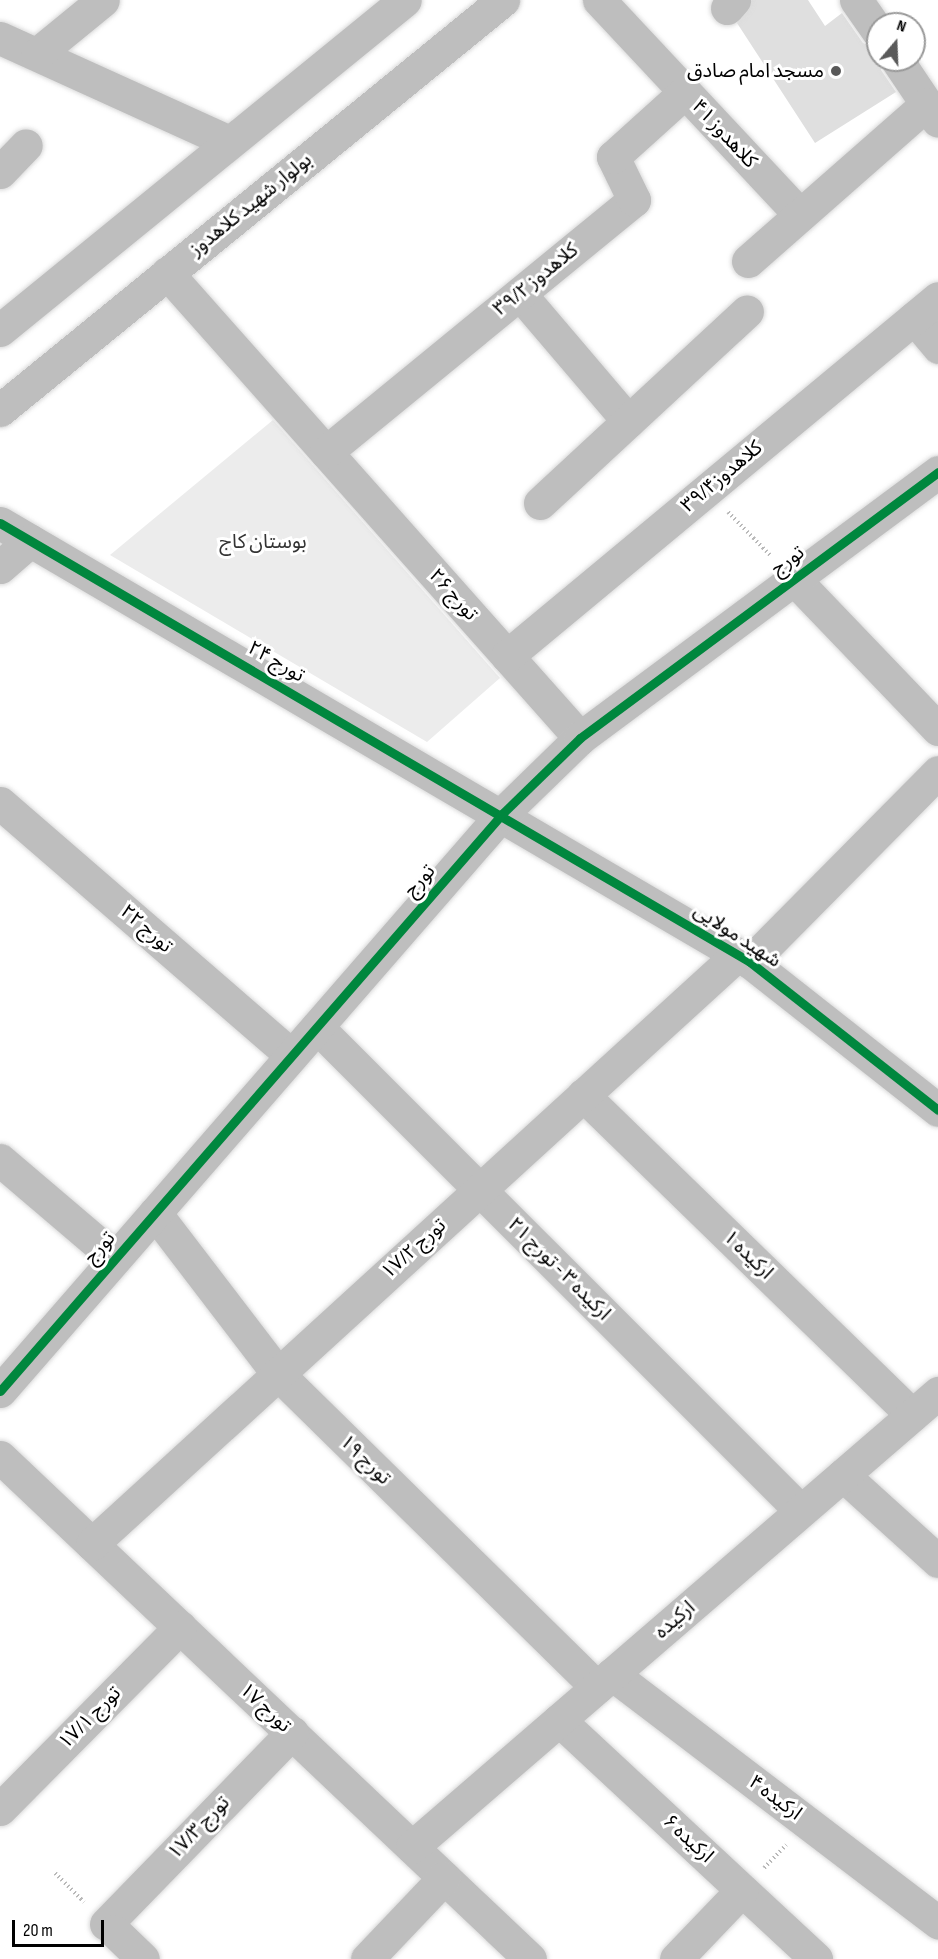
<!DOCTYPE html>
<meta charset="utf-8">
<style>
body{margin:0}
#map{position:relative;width:938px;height:1959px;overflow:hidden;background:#fff;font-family:"Sofia Sans Condensed","Noto Sans Arabic",sans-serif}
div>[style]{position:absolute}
.green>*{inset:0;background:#ececec}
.building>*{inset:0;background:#dfdfdf}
.path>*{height:4px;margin-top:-2px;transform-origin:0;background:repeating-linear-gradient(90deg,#b9b9b9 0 1.5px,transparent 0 4.5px)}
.roads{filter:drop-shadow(0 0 2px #dbdbdb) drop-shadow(0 0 2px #dbdbdb)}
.minor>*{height:33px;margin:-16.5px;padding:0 16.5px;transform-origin:16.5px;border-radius:16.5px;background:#bebebe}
.major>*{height:33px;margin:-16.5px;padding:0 16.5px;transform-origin:16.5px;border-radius:16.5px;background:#bebebe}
.cycleway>*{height:9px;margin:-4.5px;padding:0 4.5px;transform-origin:4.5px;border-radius:4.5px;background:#00873e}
.dots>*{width:16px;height:16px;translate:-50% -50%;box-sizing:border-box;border:3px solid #fff;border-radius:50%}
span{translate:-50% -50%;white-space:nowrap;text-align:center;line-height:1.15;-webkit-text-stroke:6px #fff;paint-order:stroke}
.poi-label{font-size:20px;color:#000}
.right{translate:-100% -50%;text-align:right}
.street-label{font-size:20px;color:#000}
.park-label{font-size:20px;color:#333}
.north{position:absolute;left:866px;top:12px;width:60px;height:60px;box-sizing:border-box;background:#fff;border:2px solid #999;border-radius:50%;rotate:19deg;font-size:16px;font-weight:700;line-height:24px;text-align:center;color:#000}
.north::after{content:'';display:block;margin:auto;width:21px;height:27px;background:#595959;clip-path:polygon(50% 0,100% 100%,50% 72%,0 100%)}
.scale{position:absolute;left:12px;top:1920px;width:92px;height:27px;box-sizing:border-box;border:3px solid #000;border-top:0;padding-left:8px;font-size:18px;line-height:21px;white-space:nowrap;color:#000;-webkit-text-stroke:4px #fff;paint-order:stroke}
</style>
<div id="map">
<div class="green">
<i style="clip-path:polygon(273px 420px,500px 678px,427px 742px,110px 555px)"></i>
</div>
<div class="building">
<i style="clip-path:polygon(752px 0,808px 0,825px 26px,842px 13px,863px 43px,878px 50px,881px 70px,896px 92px,815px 143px,737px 23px)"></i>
</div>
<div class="path">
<i style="left:728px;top:512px;width:62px;rotate:45.7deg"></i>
<i style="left:764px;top:1868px;width:32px;rotate:-46deg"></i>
<i style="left:55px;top:1873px;width:41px;rotate:45deg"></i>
</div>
<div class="roads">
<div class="minor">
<i style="left:599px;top:0;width:294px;rotate:46.9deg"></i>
<i style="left:856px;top:0;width:39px;rotate:55deg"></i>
<i style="left:727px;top:8px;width:11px;rotate:-49deg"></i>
<i style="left:0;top:38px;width:252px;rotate:24.4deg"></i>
<i style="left:37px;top:54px;width:85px;rotate:-39.3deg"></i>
<i style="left:897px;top:60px;width:73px;rotate:56.1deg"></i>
<i style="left:0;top:172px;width:37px;rotate:-46deg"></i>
<i style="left:748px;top:261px;width:238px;rotate:-41.3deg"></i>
<i style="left:167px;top:273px;width:622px;rotate:48.39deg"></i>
<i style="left:520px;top:294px;width:167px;rotate:49.6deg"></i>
<i style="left:914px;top:318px;width:38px;rotate:50deg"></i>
<i style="left:326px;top:452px;width:398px;rotate:-39.3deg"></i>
<i style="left:634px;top:200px;width:48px;rotate:-116deg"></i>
<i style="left:613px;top:157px;width:97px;rotate:-42.1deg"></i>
<i style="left:540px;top:503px;width:282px;rotate:-42.8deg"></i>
<i style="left:0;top:523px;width:869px;rotate:30.34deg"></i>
<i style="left:750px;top:962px;width:239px;rotate:38.2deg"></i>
<i style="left:0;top:567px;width:40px;rotate:-41deg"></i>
<i style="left:794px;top:579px;width:208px;rotate:46.2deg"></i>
<i style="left:507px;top:656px;width:560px;rotate:-39.71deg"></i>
<i style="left:0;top:803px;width:385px;rotate:40.9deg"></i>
<i style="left:750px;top:962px;width:267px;rotate:-45.3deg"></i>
<i style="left:317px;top:1027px;width:684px;rotate:45deg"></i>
<i style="left:583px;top:1095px;width:459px;rotate:44.2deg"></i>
<i style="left:0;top:1160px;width:151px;rotate:40.4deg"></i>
<i style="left:155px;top:1213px;width:203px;rotate:52.6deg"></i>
<i style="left:278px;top:1374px;width:447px;rotate:44.5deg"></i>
<i style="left:0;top:1391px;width:766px;rotate:-48.97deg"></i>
<i style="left:503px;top:813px;width:107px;rotate:-44.2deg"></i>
<i style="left:580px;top:738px;width:446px;rotate:-36.6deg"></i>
<i style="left:0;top:1457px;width:730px;rotate:43.45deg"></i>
<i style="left:843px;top:1475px;width:128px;rotate:42.2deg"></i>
<i style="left:92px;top:1544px;width:873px;rotate:-42.4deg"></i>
<i style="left:612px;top:1674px;width:410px;rotate:37.3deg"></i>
<i style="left:559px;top:1720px;width:351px;rotate:42.9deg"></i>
<i style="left:0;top:1809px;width:256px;rotate:-45.3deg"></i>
<i style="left:412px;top:1847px;width:695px;rotate:-40.8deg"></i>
<i style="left:106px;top:1924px;width:267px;rotate:-45.8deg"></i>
<i style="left:114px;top:1931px;width:40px;rotate:44deg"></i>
<i style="left:367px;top:1959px;width:112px;rotate:-46.5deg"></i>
<i style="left:676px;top:1959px;width:95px;rotate:-46.3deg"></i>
</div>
<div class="major">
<i style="left:0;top:330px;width:522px;rotate:-39.17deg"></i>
<i style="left:0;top:410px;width:649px;rotate:-39.18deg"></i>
</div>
</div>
<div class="cycleway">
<i style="left:0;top:523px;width:869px;rotate:30.34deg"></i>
<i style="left:750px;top:962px;width:239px;rotate:38.2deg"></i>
<i style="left:0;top:1391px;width:766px;rotate:-48.97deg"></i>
<i style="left:503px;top:813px;width:107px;rotate:-44.2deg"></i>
<i style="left:580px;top:738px;width:446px;rotate:-36.6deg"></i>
</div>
<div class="dots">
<i style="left:836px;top:71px;background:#595959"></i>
</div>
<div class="poi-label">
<span class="right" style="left:824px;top:71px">مسجد امام صادق</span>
</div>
<div class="street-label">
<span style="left:724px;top:134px;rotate:47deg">کلاهدوز ۴۱</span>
<span style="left:251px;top:205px;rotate:-39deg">بولوار شهید کلاهدوز</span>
<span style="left:536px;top:280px;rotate:-39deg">کلاهدوز ۳۹/۲</span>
<span style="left:722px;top:477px;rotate:-40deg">کلاهدوز۳۹/۴</span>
<span style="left:788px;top:561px;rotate:-37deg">تورج</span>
<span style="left:453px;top:595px;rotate:48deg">تورج ۲۶</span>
<span style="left:276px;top:662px;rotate:30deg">تورج ۲۴</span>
<span style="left:420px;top:881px;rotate:-49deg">تورج</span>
<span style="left:146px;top:929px;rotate:41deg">تورج ۲۲</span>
<span style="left:737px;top:936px;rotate:33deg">شهید مولایی</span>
<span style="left:100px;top:1248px;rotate:-49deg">تورج</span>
<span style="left:414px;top:1249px;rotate:-42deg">تورج ۱۷/۲</span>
<span style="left:748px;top:1255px;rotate:44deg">ارکیده ۱</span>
<span style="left:559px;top:1269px;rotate:45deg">ارکیده ۳ - تورج ۲۱</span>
<span style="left:365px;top:1460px;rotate:44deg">تورج ۱۹</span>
<span style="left:675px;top:1620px;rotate:-41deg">ارکیده</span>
<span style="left:265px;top:1708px;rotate:43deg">تورج ۱۷</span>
<span style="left:90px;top:1718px;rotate:-45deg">تورج ۱۷/۱</span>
<span style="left:775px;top:1798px;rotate:37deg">ارکیده ۴</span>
<span style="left:199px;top:1828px;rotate:-46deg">تورج ۱۷/۳</span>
<span style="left:688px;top:1839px;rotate:43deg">ارکیده ۶</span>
</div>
<div class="park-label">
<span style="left:263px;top:542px">بوستان کاج</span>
</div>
<div class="north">N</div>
<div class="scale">20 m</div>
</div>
